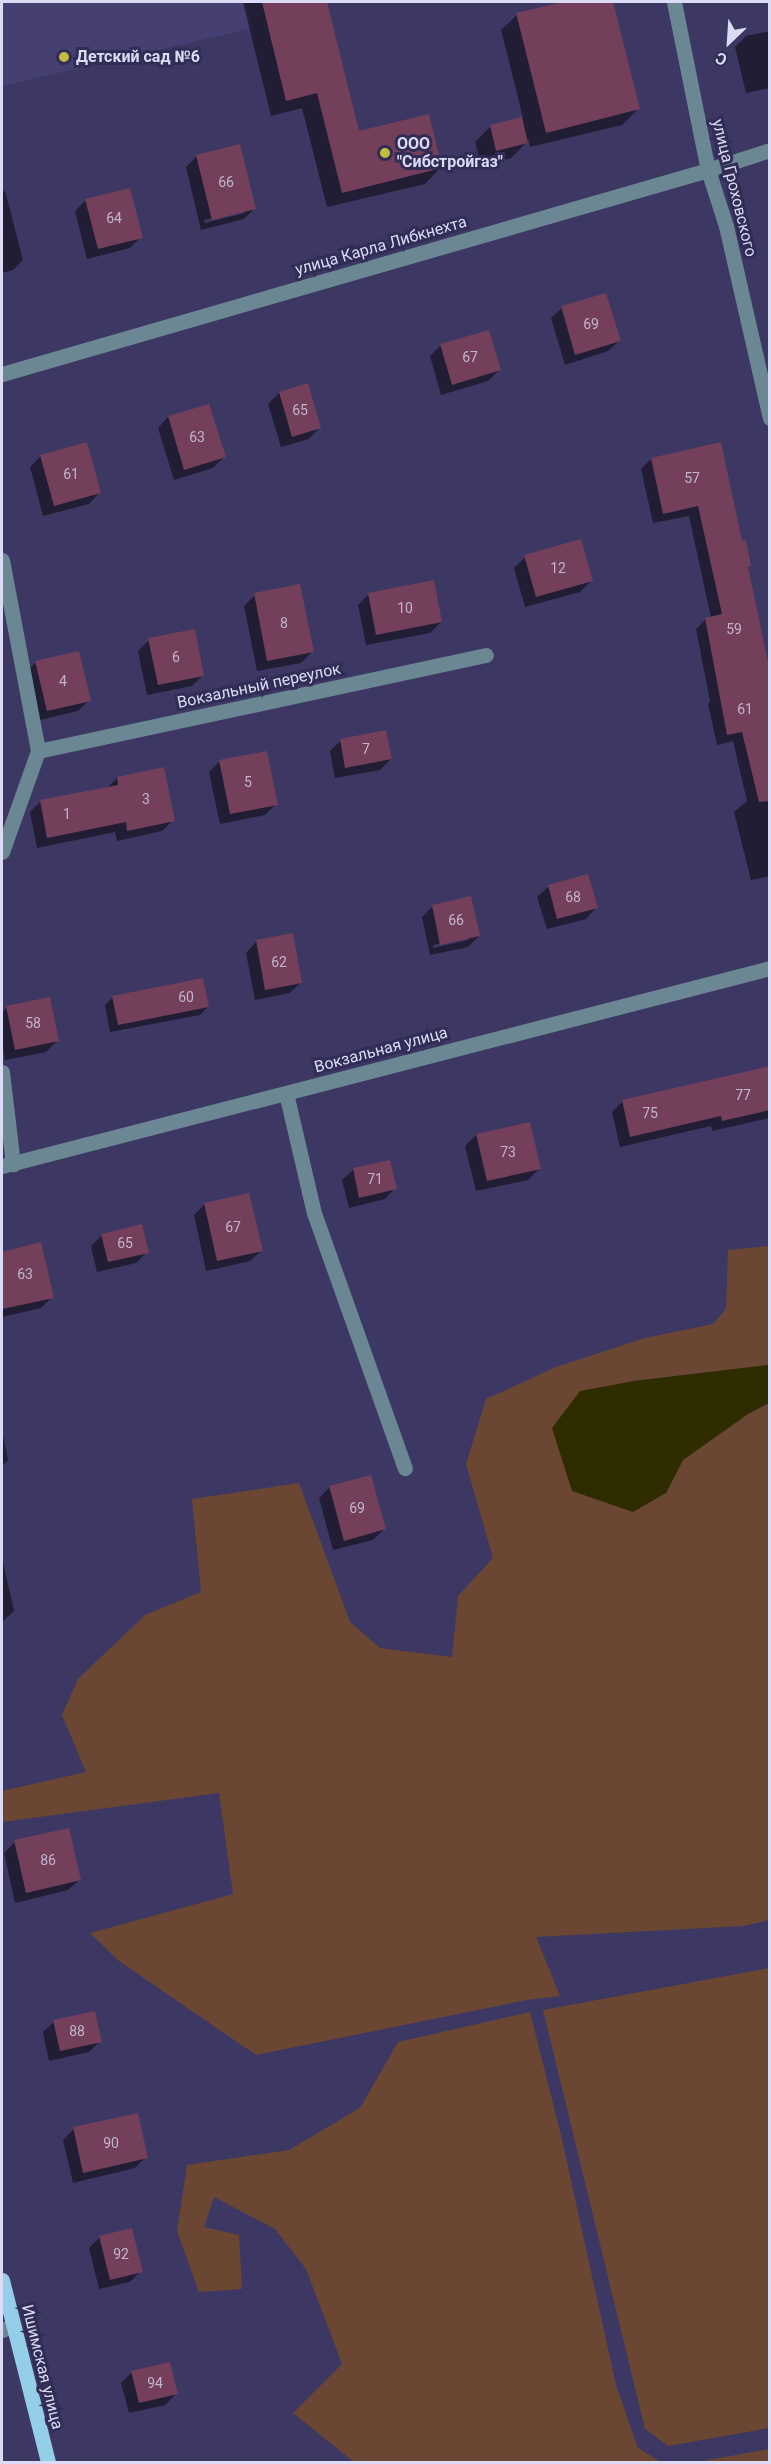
<!DOCTYPE html>
<meta charset="utf-8">
<style>
body{margin:0}
#map{position:relative;width:771px;height:2464px;overflow:hidden;background:#3c3863;font-family:Roboto,sans-serif}
div>[style]{position:absolute}
.built>*{inset:0;background:#464072}
.green>*{inset:0;background:#6a4633}
.water>*{inset:0;background:#2f2d00}
.shadow>*{inset:0;background:#0007}
.building>*{inset:0;background:#733f5b}
.minor>*{height:15px;margin:-7.5px;padding:0 7.5px;transform-origin:7.5px;border-radius:7.5px;background:#6b8794}
.major>*{height:15px;margin:-7.5px;padding:0 7.5px;transform-origin:7.5px;border-radius:7.5px;background:#94cee8}
.dots>*{width:16px;height:16px;translate:-50% -50%;box-sizing:border-box;border:3px solid #322d57;border-radius:50%}
span{translate:-50% -50%;white-space:nowrap;text-align:center;line-height:1.15;-webkit-text-stroke:6px #322d57;paint-order:stroke}
.number-label{font-size:14px;color:#c2b4ce}
.number-label span{-webkit-text-stroke-width:0}
.poi-label{font-size:16px;color:#dcdbf5;font-weight:700}
.left{translate:0 -50%;text-align:left}
.street-label{font-size:16px;color:#dcdbf5}
.frame{position:absolute;inset:0;border:3px solid #dcdbf5;pointer-events:none}
.north{position:absolute;left:699px;top:12px;width:60px;height:60px;-webkit-text-stroke:4px #322d57;paint-order:stroke;rotate:205deg;font-size:16px;font-weight:700;line-height:24px;text-align:center;color:#dcdbf5}
.north::after{content:'';display:block;margin:auto;width:21px;height:27px;background:#dcdbf5;clip-path:polygon(50% 0,100% 100%,50% 72%,0 100%)}
</style>
<div id="map">
<div class="built">
<i style="clip-path:polygon(2px 2px,245px 2px,253px 28px,2px 86px)"></i>
</div>
<div class="green">
<i style="clip-path:polygon(769px 1246px,769px 1365px,634px 1381px,666px 1493px,683px 1460px,748px 1414px,769px 1403px,769px 1920px,744px 1926px,536px 1937px,560px 1996px,527px 2000px,256px 2055px,119px 1961px,90px 1933px,233px 1894px,219px 1793px,2px 1822px,2px 1791px,86px 1772px,62px 1715px,78px 1679px,145px 1615px,201px 1592px,192px 1499px,299px 1483px,350px 1622px,380px 1648px,452px 1657px,458px 1596px,493px 1558px,466px 1464px,486px 1399px,556px 1367px,645px 1338px,713px 1324px,726px 1309px,728px 1250px)"></i>
<i style="clip-path:polygon(769px 1968px,769px 2428px,668px 2446px,645px 2429px,543px 2010px)"></i>
<i style="clip-path:polygon(530px 2012px,561px 2135px,616px 2385px,638px 2448px,661px 2462px,354px 2462px,293px 2413px,342px 2364px,306px 2269px,275px 2229px,214px 2197px,204px 2227px,239px 2235px,242px 2289px,199px 2292px,177px 2231px,187px 2165px,289px 2150px,360px 2108px,398px 2042px)"></i>
<i style="clip-path:polygon(769px 2449px,769px 2462px,697px 2462px,747px 2453px)"></i>
</div>
<div class="water">
<i style="clip-path:polygon(769px 1365px,769px 1403px,748px 1414px,683px 1460px,666px 1493px,633px 1512px,572px 1491px,552px 1428px,580px 1391px,634px 1381px)"></i>
</div>
<div class="shadow">
<i style="clip-path:polygon(243px 2px,325px 2px,358px 133px,440px 168px,425px 184px,327px 207px,302px 108px,271px 116px)"></i>
<i style="clip-path:polygon(559px 2px,611px 2px,638px 109px,622px 125px,530px 147px,529px 140px,511px 158px,481px 166px,475px 142px,491px 126px,523px 118px,501px 30px,517px 15px,560px 4px)"></i>
<i style="clip-path:polygon(770px 31px,770px 88px,746px 93px,735px 47px,746px 36px)"></i>
<i style="clip-path:polygon(evenodd,197px 156px,255px 208px,244px 219px,201px 230px,186px 167px,197px 156px,244px 210px,244px 213px,205px 223px,204px 220px,244px 210px)"></i>
<i style="clip-path:polygon(5px 191px,23px 260px,13px 270px,2px 273px,2px 192px)"></i>
<i style="clip-path:polygon(86px 200px,141px 237px,130px 248px,87px 259px,75px 211px)"></i>
<i style="clip-path:polygon(562px 308px,619px 341px,608px 351px,565px 365px,551px 318px)"></i>
<i style="clip-path:polygon(441px 345px,499px 370px,488px 381px,441px 395px,430px 356px)"></i>
<i style="clip-path:polygon(279px 393px,319px 428px,309px 439px,281px 447px,268px 404px)"></i>
<i style="clip-path:polygon(208px 405px,224px 457px,213px 468px,174px 480px,158px 428px,168px 417px)"></i>
<i style="clip-path:polygon(41px 456px,99px 493px,89px 504px,43px 516px,30px 467px)"></i>
<i style="clip-path:polygon(651px 459px,741px 543px,749px 566px,747px 568px,770px 679px,770px 876px,751px 880px,734px 812px,747px 801px,733px 741px,717px 745px,708px 704px,710px 701px,696px 629px,706px 619px,711px 618px,689px 516px,653px 523px,641px 469px)"></i>
<i style="clip-path:polygon(525px 557px,591px 581px,580px 592px,525px 607px,514px 568px)"></i>
<i style="clip-path:polygon(369px 594px,441px 622px,430px 633px,366px 645px,358px 605px)"></i>
<i style="clip-path:polygon(255px 595px,312px 652px,301px 663px,257px 671px,244px 606px)"></i>
<i style="clip-path:polygon(149px 640px,203px 675px,192px 686px,147px 695px,138px 651px)"></i>
<i style="clip-path:polygon(77px 653px,89px 700px,78px 711px,36px 721px,24px 674px,35px 663px)"></i>
<i style="clip-path:polygon(340px 741px,391px 759px,380px 770px,335px 778px,330px 751px)"></i>
<i style="clip-path:polygon(220px 761px,276px 804px,265px 815px,220px 824px,209px 772px)"></i>
<i style="clip-path:polygon(117px 778px,173px 820px,162px 831px,117px 841px,115px 832px,37px 848px,30px 812px,41px 801px,107px 788px)"></i>
<i style="clip-path:polygon(587px 876px,596px 908px,586px 919px,547px 929px,537px 897px,548px 887px)"></i>
<i style="clip-path:polygon(evenodd,433px 906px,479px 936px,468px 947px,430px 955px,422px 917px,433px 906px,468px 937px,468px 940px,433px 948px,433px 945px,468px 937px)"></i>
<i style="clip-path:polygon(256px 942px,301px 982px,290px 993px,255px 1000px,246px 953px)"></i>
<i style="clip-path:polygon(113px 997px,208px 1007px,200px 1015px,110px 1032px,105px 1005px)"></i>
<i style="clip-path:polygon(7px 1007px,57px 1041px,46px 1052px,5px 1060px,2px 1043px,2px 1013px)"></i>
<i style="clip-path:polygon(770px 1072px,770px 1118px,712px 1131px,711px 1126px,620px 1147px,612px 1112px,623px 1101px)"></i>
<i style="clip-path:polygon(476px 1135px,539px 1169px,528px 1180px,476px 1191px,465px 1146px)"></i>
<i style="clip-path:polygon(353px 1170px,395px 1188px,385px 1199px,349px 1208px,342px 1180px)"></i>
<i style="clip-path:polygon(205px 1204px,261px 1251px,250px 1261px,206px 1271px,194px 1215px)"></i>
<i style="clip-path:polygon(102px 1235px,147px 1252px,136px 1263px,97px 1272px,91px 1246px)"></i>
<i style="clip-path:polygon(40px 1244px,52px 1297px,41px 1308px,2px 1317px,2px 1253px)"></i>
<i style="clip-path:polygon(2px 1431px,8px 1460px,2px 1466px)"></i>
<i style="clip-path:polygon(330px 1487px,384px 1529px,373px 1540px,333px 1550px,319px 1498px)"></i>
<i style="clip-path:polygon(2px 1558px,14px 1611px,2px 1622px)"></i>
<i style="clip-path:polygon(15px 1842px,79px 1880px,68px 1890px,15px 1903px,4px 1853px)"></i>
<i style="clip-path:polygon(54px 2022px,100px 2041px,89px 2052px,49px 2061px,43px 2032px)"></i>
<i style="clip-path:polygon(74px 2129px,146px 2157px,135px 2168px,73px 2183px,63px 2140px)"></i>
<i style="clip-path:polygon(100px 2237px,141px 2271px,130px 2282px,99px 2289px,89px 2248px)"></i>
<i style="clip-path:polygon(132px 2372px,176px 2394px,165px 2405px,129px 2413px,121px 2383px)"></i>
</div>
<div class="building">
<i style="clip-path:polygon(262px 2px,327px 2px,359px 131px,429px 114px,442px 168px,342px 193px,317px 93px,286px 101px)"></i>
<i style="clip-path:polygon(563px 2px,613px 2px,640px 109px,546px 133px,516px 13px)"></i>
<i style="clip-path:polygon(522px 117px,528px 143px,496px 151px,490px 125px)"></i>
<i style="clip-path:polygon(240px 144px,256px 209px,212px 220px,196px 155px)"></i>
<i style="clip-path:polygon(130px 188px,143px 238px,98px 249px,85px 199px)"></i>
<i style="clip-path:polygon(606px 293px,621px 341px,575px 355px,561px 306px)"></i>
<i style="clip-path:polygon(489px 330px,501px 370px,452px 385px,440px 344px)"></i>
<i style="clip-path:polygon(308px 383px,321px 428px,292px 437px,279px 392px)"></i>
<i style="clip-path:polygon(209px 404px,226px 457px,184px 470px,168px 416px)"></i>
<i style="clip-path:polygon(87px 442px,101px 493px,54px 506px,40px 455px)"></i>
<i style="clip-path:polygon(721px 442px,742px 541px,746px 540px,751px 566px,748px 567px,770px 672px,770px 801px,759px 802px,742px 732px,727px 735px,705px 618px,722px 614px,698px 506px,663px 514px,651px 458px)"></i>
<i style="clip-path:polygon(581px 539px,593px 581px,536px 597px,524px 555px)"></i>
<i style="clip-path:polygon(434px 580px,442px 622px,376px 635px,368px 593px)"></i>
<i style="clip-path:polygon(300px 584px,314px 652px,267px 661px,254px 593px)"></i>
<i style="clip-path:polygon(195px 629px,204px 676px,158px 685px,148px 638px)"></i>
<i style="clip-path:polygon(79px 651px,91px 701px,47px 711px,35px 661px)"></i>
<i style="clip-path:polygon(386px 730px,392px 759px,345px 768px,340px 739px)"></i>
<i style="clip-path:polygon(267px 751px,278px 805px,230px 814px,219px 760px)"></i>
<i style="clip-path:polygon(164px 767px,175px 821px,127px 831px,126px 822px,47px 838px,40px 800px,118px 785px,117px 777px)"></i>
<i style="clip-path:polygon(588px 874px,598px 908px,557px 919px,548px 885px)"></i>
<i style="clip-path:polygon(471px 896px,480px 936px,440px 945px,432px 905px)"></i>
<i style="clip-path:polygon(293px 933px,302px 983px,265px 990px,256px 940px)"></i>
<i style="clip-path:polygon(203px 978px,209px 1007px,118px 1025px,112px 996px)"></i>
<i style="clip-path:polygon(50px 997px,59px 1041px,15px 1050px,6px 1006px)"></i>
<i style="clip-path:polygon(770px 1066px,770px 1110px,722px 1121px,721px 1116px,630px 1137px,622px 1100px)"></i>
<i style="clip-path:polygon(530px 1122px,541px 1169px,487px 1181px,476px 1134px)"></i>
<i style="clip-path:polygon(390px 1160px,397px 1189px,359px 1198px,353px 1168px)"></i>
<i style="clip-path:polygon(249px 1193px,263px 1251px,217px 1261px,204px 1203px)"></i>
<i style="clip-path:polygon(142px 1224px,149px 1253px,108px 1262px,101px 1234px)"></i>
<i style="clip-path:polygon(41px 1242px,54px 1298px,2px 1309px,2px 1252px)"></i>
<i style="clip-path:polygon(371px 1475px,386px 1529px,344px 1541px,329px 1486px)"></i>
<i style="clip-path:polygon(69px 1828px,81px 1880px,26px 1893px,14px 1840px)"></i>
<i style="clip-path:polygon(95px 2011px,102px 2042px,60px 2051px,53px 2020px)"></i>
<i style="clip-path:polygon(138px 2113px,148px 2158px,83px 2173px,73px 2127px)"></i>
<i style="clip-path:polygon(132px 2228px,143px 2272px,110px 2280px,99px 2236px)"></i>
<i style="clip-path:polygon(170px 2362px,178px 2394px,139px 2403px,131px 2371px)"></i>
</div>
<div class="minor">
<i style="left:674px;top:2px;width:171px;rotate:78.6deg"></i>
<i style="left:708px;top:170px;width:59px;rotate:72.2deg"></i>
<i style="left:726px;top:226px;width:197px;rotate:77.1deg"></i>
<i style="left:2px;top:374px;width:735px;rotate:-16.12deg"></i>
<i style="left:708px;top:170px;width:65px;rotate:-17.9deg"></i>
<i style="left:2px;top:560px;width:194px;rotate:79.3deg"></i>
<i style="left:38px;top:751px;width:107px;rotate:109.6deg"></i>
<i style="left:38px;top:751px;width:458px;rotate:-12.1deg"></i>
<i style="left:2px;top:1072px;width:93px;rotate:83.2deg"></i>
<i style="left:286px;top:1093px;width:123px;rotate:76.9deg"></i>
<i style="left:314px;top:1213px;width:271px;rotate:70.4deg"></i>
<i style="left:2px;top:1166px;width:793px;rotate:-14.46deg"></i>
<i style="left:2px;top:2330px;width:11px;rotate:-22deg"></i>
</div>
<div class="major">
<i style="left:2px;top:2280px;width:188px;rotate:75.8deg"></i>
</div>
<div class="dots">
<i style="left:64px;top:57px;background:#c2bd3f"></i>
<i style="left:385px;top:153px;background:#c2bd3f"></i>
</div>
<div class="number-label">
<span style="left:226px;top:182px">66</span>
<span style="left:114px;top:218px">64</span>
<span style="left:591px;top:324px">69</span>
<span style="left:470px;top:357px">67</span>
<span style="left:300px;top:410px">65</span>
<span style="left:197px;top:437px">63</span>
<span style="left:71px;top:474px">61</span>
<span style="left:692px;top:478px">57</span>
<span style="left:558px;top:568px">12</span>
<span style="left:405px;top:608px">10</span>
<span style="left:284px;top:623px">8</span>
<span style="left:734px;top:629px">59</span>
<span style="left:176px;top:657px">6</span>
<span style="left:63px;top:681px">4</span>
<span style="left:745px;top:709px">61</span>
<span style="left:366px;top:749px">7</span>
<span style="left:248px;top:782px">5</span>
<span style="left:146px;top:799px">3</span>
<span style="left:67px;top:814px">1</span>
<span style="left:573px;top:897px">68</span>
<span style="left:456px;top:920px">66</span>
<span style="left:279px;top:962px">62</span>
<span style="left:186px;top:997px">60</span>
<span style="left:33px;top:1023px">58</span>
<span style="left:743px;top:1095px">77</span>
<span style="left:650px;top:1113px">75</span>
<span style="left:508px;top:1152px">73</span>
<span style="left:375px;top:1179px">71</span>
<span style="left:233px;top:1227px">67</span>
<span style="left:125px;top:1243px">65</span>
<span style="left:25px;top:1274px">63</span>
<span style="left:357px;top:1508px">69</span>
<span style="left:48px;top:1860px">86</span>
<span style="left:77px;top:2031px">88</span>
<span style="left:111px;top:2143px">90</span>
<span style="left:121px;top:2254px">92</span>
<span style="left:155px;top:2383px">94</span>
</div>
<div class="poi-label">
<span class="left" style="left:76px;top:57px">Детский сад №6</span>
<span class="left" style="left:397px;top:153px">ООО<br>"Сибстройгаз"</span>
</div>
<div class="street-label">
<span style="left:734px;top:188px;rotate:76deg">улица Гроховского</span>
<span style="left:381px;top:246px;rotate:-16deg">улица Карла Либкнехта</span>
<span style="left:259px;top:686px;rotate:-12deg">Вокзальный переулок</span>
<span style="left:381px;top:1050px;rotate:-15deg">Вокзальная улица</span>
<span style="left:42px;top:2367px;rotate:76deg">Ишимская улица</span>
</div>
<div class="frame"></div>
<div class="north">С</div>
</div>
